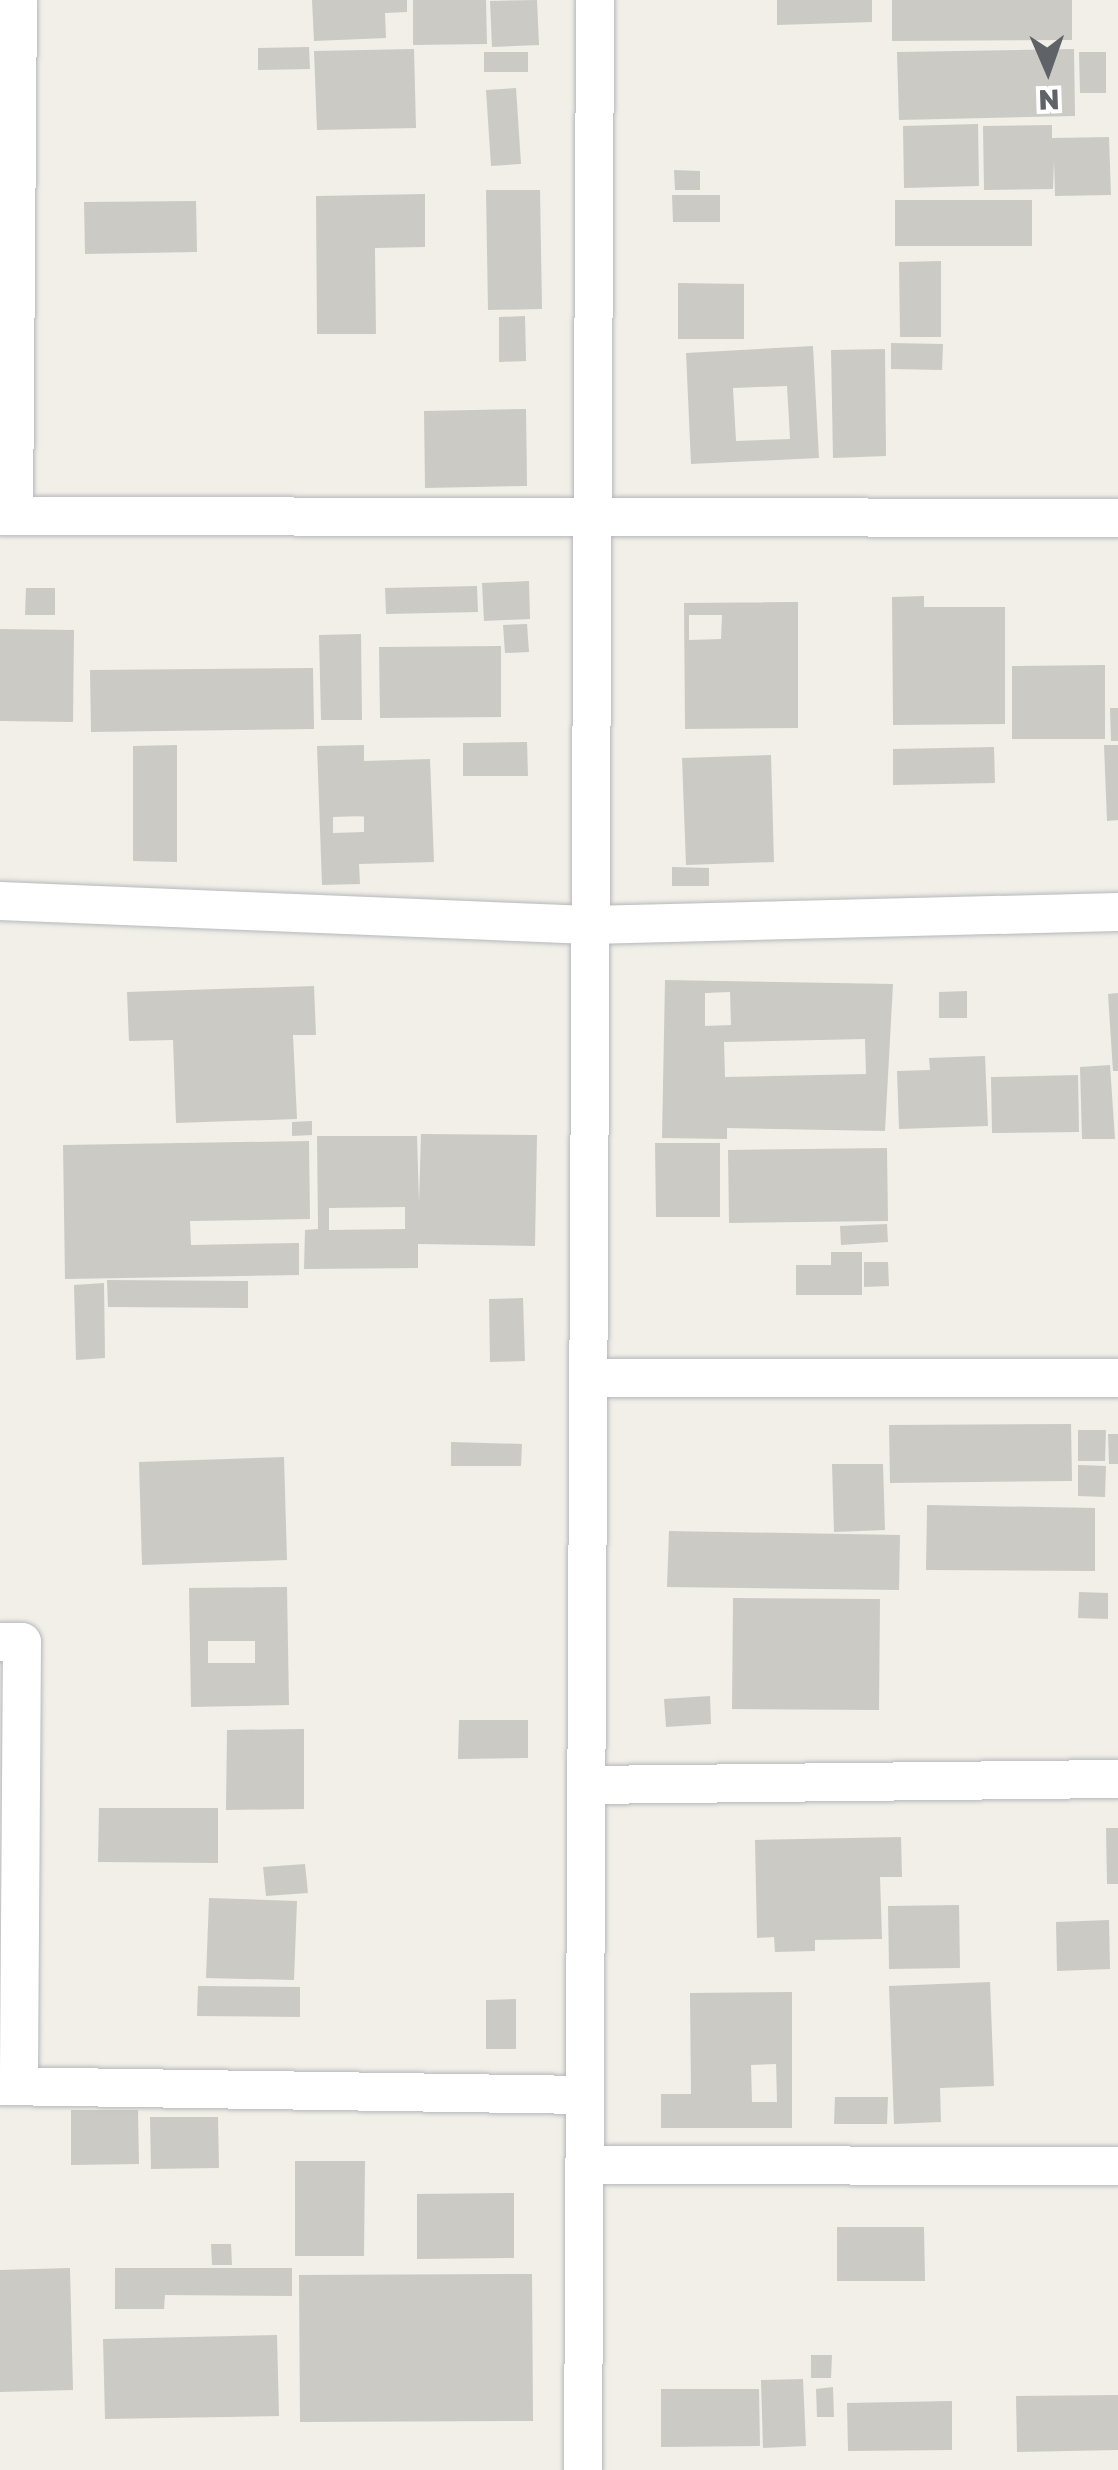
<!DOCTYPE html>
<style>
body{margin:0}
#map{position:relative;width:1118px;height:2470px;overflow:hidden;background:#f1efe8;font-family:"Golos Text",sans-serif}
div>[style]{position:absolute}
.building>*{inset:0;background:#cccac5}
.roads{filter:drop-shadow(0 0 2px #b5b8bc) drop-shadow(0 0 2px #b5b8bc)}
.minor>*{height:38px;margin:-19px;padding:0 19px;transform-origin:19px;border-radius:19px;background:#fff}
span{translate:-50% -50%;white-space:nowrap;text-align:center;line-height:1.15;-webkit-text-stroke:8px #fff;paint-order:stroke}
.north{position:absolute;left:998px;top:20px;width:100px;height:100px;-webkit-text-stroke:8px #fff;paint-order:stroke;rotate:178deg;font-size:28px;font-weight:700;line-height:40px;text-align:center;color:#5f6368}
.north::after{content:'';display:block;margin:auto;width:35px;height:45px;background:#5f6368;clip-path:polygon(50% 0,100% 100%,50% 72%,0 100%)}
</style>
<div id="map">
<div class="building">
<i style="clip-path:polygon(312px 0,407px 0,407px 12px,385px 13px,386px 38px,314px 41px)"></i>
<i style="clip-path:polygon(413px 0,486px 0,487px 44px,413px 45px)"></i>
<i style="clip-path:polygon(537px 0,539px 45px,492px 47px,490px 1px)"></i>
<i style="clip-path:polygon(777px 0,872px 0,872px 22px,777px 25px)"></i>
<i style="clip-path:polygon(892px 0,1072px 0,1072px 40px,892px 41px)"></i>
<i style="clip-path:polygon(309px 47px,310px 69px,258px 70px,258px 48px)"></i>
<i style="clip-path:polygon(414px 49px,416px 128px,317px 130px,314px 51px)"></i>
<i style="clip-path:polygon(1074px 49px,1075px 116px,899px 120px,897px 52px)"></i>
<i style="clip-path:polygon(484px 52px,528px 52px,528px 72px,484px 72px)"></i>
<i style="clip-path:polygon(1079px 52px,1106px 52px,1106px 93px,1080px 93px)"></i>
<i style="clip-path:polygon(516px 88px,521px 164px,491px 166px,486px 90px)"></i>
<i style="clip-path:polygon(978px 124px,979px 186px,904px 188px,903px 126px)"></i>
<i style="clip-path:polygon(1052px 125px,1052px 138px,1109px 137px,1111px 195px,1055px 196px,1054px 160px,1053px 189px,984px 190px,983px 126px)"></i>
<i style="clip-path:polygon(674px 170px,700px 171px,700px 190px,675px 190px)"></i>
<i style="clip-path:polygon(486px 190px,540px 190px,542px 309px,488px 310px)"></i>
<i style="clip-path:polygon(425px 194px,425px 247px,375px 248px,376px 334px,317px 334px,316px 196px)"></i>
<i style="clip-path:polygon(672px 195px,720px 195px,720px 222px,673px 222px)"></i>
<i style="clip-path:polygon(895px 200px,1032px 200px,1032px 246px,895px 246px)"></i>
<i style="clip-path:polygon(196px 201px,197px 252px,85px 254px,84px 202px)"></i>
<i style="clip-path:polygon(941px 261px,941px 337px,900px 337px,899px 262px)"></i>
<i style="clip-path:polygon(678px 283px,744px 284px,744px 339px,678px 339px)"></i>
<i style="clip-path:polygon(525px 316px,526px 361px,499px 362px,499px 317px)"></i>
<i style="clip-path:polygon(891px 343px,943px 344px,942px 370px,891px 369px)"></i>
<i style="clip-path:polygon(evenodd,813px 346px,819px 458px,691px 464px,686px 353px,813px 346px,787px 386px,790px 439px,736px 441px,733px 388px,787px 386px)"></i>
<i style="clip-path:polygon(885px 349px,886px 456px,833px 458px,831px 350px)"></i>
<i style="clip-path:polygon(526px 409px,527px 486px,425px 488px,424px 411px)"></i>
<i style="clip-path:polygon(529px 581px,530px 619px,484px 621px,482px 583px)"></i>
<i style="clip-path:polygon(477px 586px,478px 612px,386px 614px,385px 588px)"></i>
<i style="clip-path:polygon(26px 588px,55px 588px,55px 615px,25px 615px)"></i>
<i style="clip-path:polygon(924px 596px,924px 607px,1005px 607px,1005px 724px,893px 725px,892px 597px)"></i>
<i style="clip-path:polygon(evenodd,798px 602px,798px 728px,685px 729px,684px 603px,798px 602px,689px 615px,722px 615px,721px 639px,689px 640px,689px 615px)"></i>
<i style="clip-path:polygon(527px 624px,529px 652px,505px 653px,503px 625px)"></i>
<i style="clip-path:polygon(0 629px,74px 630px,73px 722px,0 721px)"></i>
<i style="clip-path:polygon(361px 634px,362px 720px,321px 720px,319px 635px)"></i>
<i style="clip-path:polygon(501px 646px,501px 717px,380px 718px,379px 647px)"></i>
<i style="clip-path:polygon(1105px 665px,1105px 739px,1012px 739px,1012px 666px)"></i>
<i style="clip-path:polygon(313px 668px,314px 729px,91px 732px,90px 670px)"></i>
<i style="clip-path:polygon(1110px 708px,1118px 708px,1118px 741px,1111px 741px)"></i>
<i style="clip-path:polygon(527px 742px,528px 776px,463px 776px,463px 743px)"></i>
<i style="clip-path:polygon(177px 745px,177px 862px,133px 861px,133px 746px)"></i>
<i style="clip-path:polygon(evenodd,364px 745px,364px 761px,430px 759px,434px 862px,359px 864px,360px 884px,322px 885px,317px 746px,364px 745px,364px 816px,364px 832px,333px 833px,333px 817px,364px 816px)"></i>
<i style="clip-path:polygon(1104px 745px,1118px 745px,1118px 820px,1107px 821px)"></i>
<i style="clip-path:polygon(994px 747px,995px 783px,893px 785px,893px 749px)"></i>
<i style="clip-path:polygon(771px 755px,774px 862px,686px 865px,682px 758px)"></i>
<i style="clip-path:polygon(672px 867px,709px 868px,709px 886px,672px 886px)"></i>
<i style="clip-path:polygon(evenodd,665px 980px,893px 984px,885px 1131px,727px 1128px,727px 1139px,662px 1138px,665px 980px,730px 992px,731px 1025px,705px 1026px,705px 993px,730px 992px,665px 980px,865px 1039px,866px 1074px,725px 1077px,724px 1042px,865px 1039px)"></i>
<i style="clip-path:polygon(314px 986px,316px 1035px,293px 1035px,297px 1119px,176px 1123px,173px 1040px,129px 1041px,127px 992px)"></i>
<i style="clip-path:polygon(967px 991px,967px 1018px,939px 1018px,939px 992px)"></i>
<i style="clip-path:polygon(1118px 993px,1118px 1071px,1113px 1071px,1108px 994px)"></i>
<i style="clip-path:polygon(985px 1056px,988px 1126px,899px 1129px,897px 1071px,930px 1070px,929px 1058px)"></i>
<i style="clip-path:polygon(1110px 1065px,1115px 1139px,1082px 1139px,1080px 1067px)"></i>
<i style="clip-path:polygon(1078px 1075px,1079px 1132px,992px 1133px,991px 1077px)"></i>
<i style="clip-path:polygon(312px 1121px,312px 1135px,292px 1136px,292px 1122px)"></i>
<i style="clip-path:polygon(evenodd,421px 1134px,537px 1135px,535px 1246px,418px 1244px,418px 1268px,304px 1269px,305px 1230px,318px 1229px,317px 1136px,417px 1136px,419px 1203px,421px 1134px,405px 1207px,405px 1229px,329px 1230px,329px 1208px,405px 1207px)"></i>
<i style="clip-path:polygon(309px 1141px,310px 1219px,190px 1221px,191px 1245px,299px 1243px,299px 1275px,65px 1279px,63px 1145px)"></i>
<i style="clip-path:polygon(655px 1143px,720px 1143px,720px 1217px,656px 1217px)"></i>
<i style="clip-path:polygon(887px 1148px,888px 1221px,729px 1223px,728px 1150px)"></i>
<i style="clip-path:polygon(887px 1224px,888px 1242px,841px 1245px,840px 1226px)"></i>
<i style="clip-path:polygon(831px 1252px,862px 1252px,862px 1295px,796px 1295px,796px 1265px,831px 1265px)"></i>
<i style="clip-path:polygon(864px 1262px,888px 1262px,889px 1286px,864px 1287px)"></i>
<i style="clip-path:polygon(107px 1280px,248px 1281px,248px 1308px,108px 1307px)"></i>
<i style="clip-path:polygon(104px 1283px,105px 1358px,76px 1360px,74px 1285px)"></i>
<i style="clip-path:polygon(523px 1298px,525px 1361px,490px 1362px,489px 1299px)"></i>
<i style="clip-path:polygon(1071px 1424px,1072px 1481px,890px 1483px,889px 1425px)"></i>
<i style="clip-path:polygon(1078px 1430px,1106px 1430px,1105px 1461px,1078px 1461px)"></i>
<i style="clip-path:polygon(1108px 1434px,1118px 1434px,1118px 1464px,1109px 1464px)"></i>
<i style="clip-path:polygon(451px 1442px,522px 1444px,521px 1466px,451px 1466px)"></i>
<i style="clip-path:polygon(284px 1457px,287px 1560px,142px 1565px,139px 1462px)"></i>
<i style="clip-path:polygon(832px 1464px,883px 1464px,885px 1530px,834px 1532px)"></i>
<i style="clip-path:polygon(1078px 1465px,1106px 1466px,1105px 1497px,1078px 1496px)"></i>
<i style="clip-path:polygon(927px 1505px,1095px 1508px,1095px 1571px,926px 1570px)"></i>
<i style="clip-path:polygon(669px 1531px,900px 1535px,899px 1590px,667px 1587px)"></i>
<i style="clip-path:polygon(evenodd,287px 1587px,289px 1705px,191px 1707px,189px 1588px,287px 1587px,208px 1641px,255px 1641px,255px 1663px,208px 1663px,208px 1641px)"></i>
<i style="clip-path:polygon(1079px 1592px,1108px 1593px,1108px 1619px,1078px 1618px)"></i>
<i style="clip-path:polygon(733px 1598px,880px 1599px,879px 1710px,732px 1709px)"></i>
<i style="clip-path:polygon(710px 1696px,711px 1724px,666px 1727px,664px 1699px)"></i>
<i style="clip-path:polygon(459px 1720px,528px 1720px,528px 1758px,458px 1759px)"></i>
<i style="clip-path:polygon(304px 1729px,304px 1809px,226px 1810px,227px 1730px)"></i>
<i style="clip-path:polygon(99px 1808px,218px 1808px,218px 1863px,98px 1862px)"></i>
<i style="clip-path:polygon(1106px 1828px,1118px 1828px,1118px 1884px,1107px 1884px)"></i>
<i style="clip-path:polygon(901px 1837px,902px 1877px,880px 1877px,882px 1939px,815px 1940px,815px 1951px,775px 1952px,774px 1937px,757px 1938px,755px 1840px)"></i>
<i style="clip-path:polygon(305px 1864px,308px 1893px,266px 1896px,263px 1867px)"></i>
<i style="clip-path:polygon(209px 1898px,297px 1901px,294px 1980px,206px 1978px)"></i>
<i style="clip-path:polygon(959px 1905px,960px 1968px,889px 1969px,888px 1906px)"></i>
<i style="clip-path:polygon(1109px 1920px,1110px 1969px,1057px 1971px,1056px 1922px)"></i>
<i style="clip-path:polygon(990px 1982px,994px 2086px,940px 2088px,941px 2122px,894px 2124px,889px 1986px)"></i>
<i style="clip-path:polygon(198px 1986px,300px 1987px,300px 2017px,197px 2016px)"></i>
<i style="clip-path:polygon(evenodd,792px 1992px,792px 2128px,661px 2128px,661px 2094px,691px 2094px,690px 1993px,792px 1992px,776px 2064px,777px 2102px,752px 2102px,751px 2065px,776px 2064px)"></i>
<i style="clip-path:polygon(516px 1999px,516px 2049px,486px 2049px,486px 2000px)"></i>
<i style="clip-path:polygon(835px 2097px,888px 2097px,887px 2124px,834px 2124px)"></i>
<i style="clip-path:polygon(71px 2110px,138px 2110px,139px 2164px,71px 2165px)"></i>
<i style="clip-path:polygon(150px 2117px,218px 2117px,219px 2168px,151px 2169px)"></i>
<i style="clip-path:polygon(295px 2161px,365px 2161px,364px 2256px,295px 2256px)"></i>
<i style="clip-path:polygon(514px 2193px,514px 2258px,417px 2259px,417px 2194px)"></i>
<i style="clip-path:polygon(837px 2227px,924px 2227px,925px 2281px,837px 2281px)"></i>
<i style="clip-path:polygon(211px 2244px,231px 2244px,232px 2265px,212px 2265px)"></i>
<i style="clip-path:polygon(70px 2268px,73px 2390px,0 2392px,0 2270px)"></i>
<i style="clip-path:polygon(115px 2268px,292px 2268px,292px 2296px,165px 2295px,164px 2309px,115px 2309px)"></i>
<i style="clip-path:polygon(532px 2274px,533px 2421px,300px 2422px,299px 2275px)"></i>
<i style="clip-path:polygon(277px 2335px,279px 2416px,105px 2419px,103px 2339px)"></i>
<i style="clip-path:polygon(811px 2355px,832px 2355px,831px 2378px,811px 2378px)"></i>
<i style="clip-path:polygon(803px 2379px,806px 2446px,763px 2448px,761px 2380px)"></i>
<i style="clip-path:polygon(833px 2387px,834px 2417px,817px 2417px,816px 2389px)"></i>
<i style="clip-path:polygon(661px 2389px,759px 2389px,760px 2446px,661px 2447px)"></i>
<i style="clip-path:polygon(1118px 2395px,1118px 2450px,1017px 2452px,1016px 2396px)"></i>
<i style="clip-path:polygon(952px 2401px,952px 2450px,848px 2451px,847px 2403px)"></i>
</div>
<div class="roads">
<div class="minor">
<i style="left:0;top:516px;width:1118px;rotate:0.1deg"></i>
<i style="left:14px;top:516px;width:516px;rotate:-89.56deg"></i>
<i style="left:0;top:901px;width:590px;rotate:2.33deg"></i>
<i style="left:590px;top:925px;width:528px;rotate:-1.41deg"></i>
<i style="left:588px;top:1378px;width:530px"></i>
<i style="left:0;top:1642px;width:22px"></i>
<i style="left:22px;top:1642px;width:444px;rotate:90.4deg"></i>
<i style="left:586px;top:1785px;width:532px;rotate:-0.65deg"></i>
<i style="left:0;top:2086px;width:585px;rotate:0.88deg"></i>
<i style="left:585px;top:2165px;width:533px;rotate:0.11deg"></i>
<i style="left:583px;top:2470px;width:2470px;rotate:-89.72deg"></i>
</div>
</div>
<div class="north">N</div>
</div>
